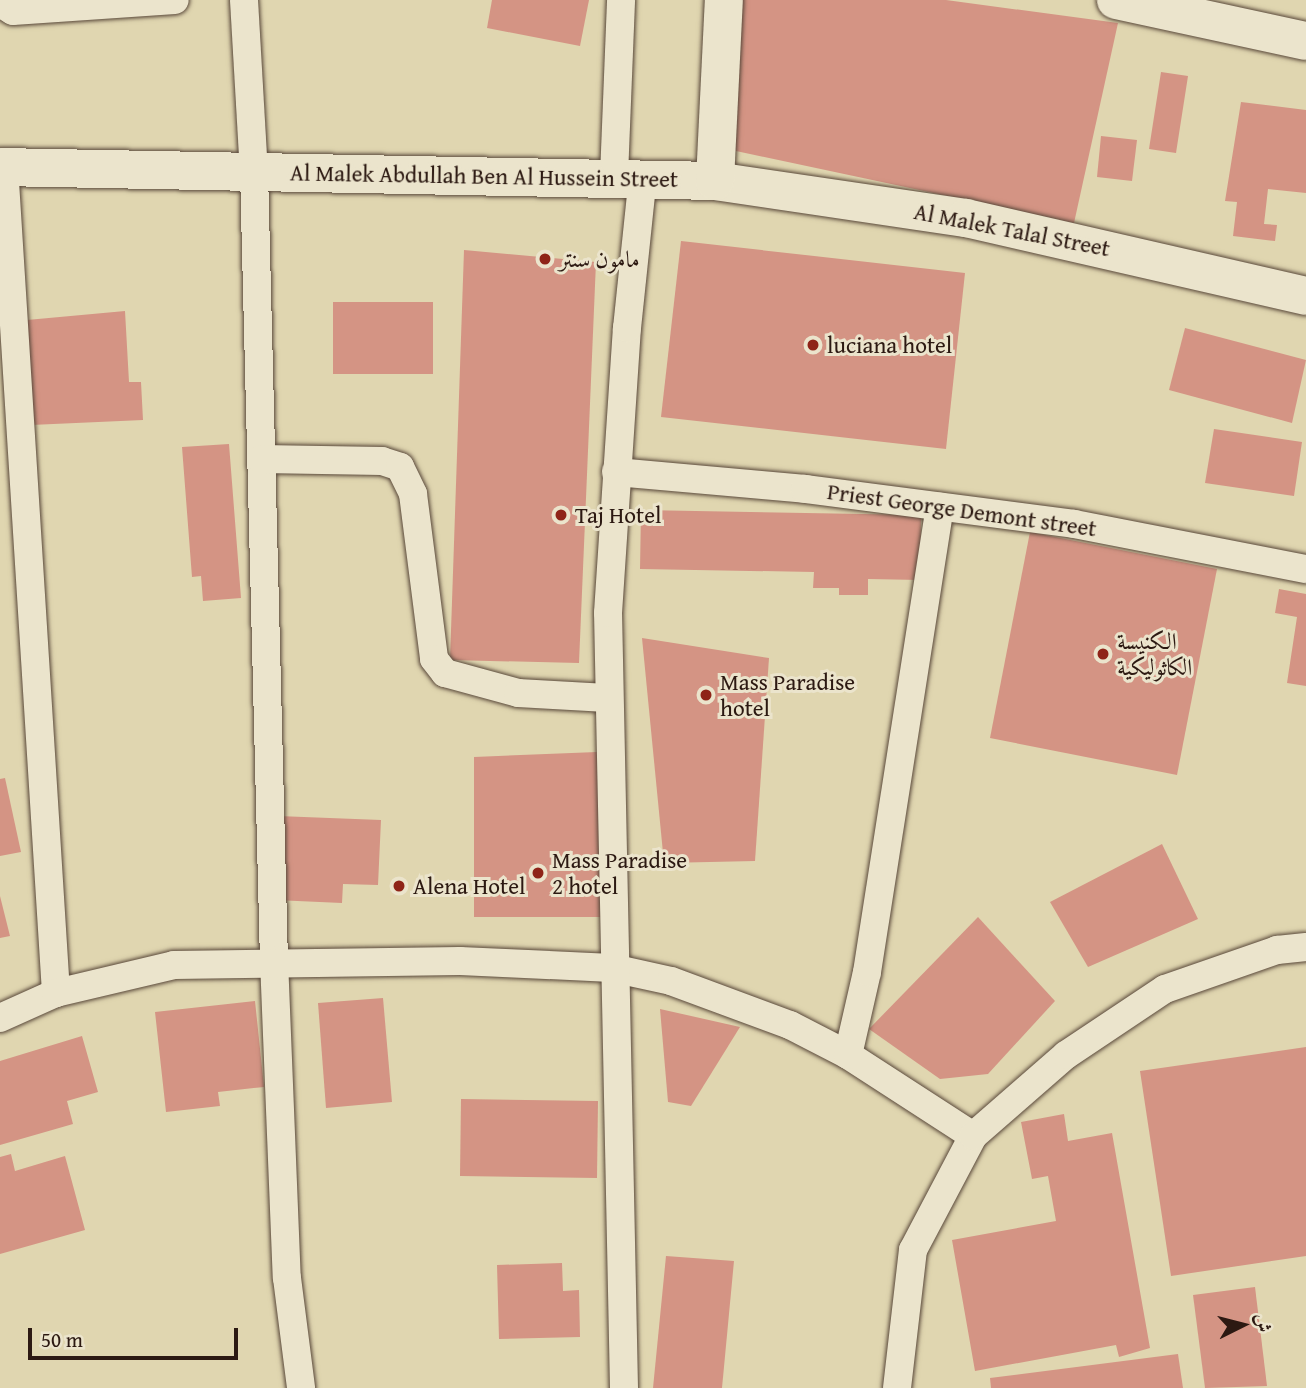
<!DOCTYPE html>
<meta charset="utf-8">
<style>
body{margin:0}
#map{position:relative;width:1306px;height:1388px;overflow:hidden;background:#e0d6b0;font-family:"Gentium Book Plus",Amiri,serif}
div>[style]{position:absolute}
.building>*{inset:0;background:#d49484}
.roads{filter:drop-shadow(0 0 2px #59483a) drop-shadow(0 0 2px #59483a)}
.street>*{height:28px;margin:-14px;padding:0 14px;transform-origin:14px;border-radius:14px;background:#ebe4cc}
.secondary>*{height:38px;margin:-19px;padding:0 19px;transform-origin:19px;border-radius:19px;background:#ebe4cc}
.dots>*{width:19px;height:19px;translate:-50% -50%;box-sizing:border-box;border:4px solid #ebe4cc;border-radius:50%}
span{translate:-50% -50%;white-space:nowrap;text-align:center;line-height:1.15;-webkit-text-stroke:6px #ebe4cc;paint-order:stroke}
.street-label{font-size:23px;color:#2c1912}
.poi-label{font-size:23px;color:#2c1912}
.left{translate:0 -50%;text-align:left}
.north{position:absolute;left:1208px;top:1290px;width:70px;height:70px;-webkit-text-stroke:5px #ebe4cc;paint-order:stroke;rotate:84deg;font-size:19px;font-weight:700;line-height:28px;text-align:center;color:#2c1912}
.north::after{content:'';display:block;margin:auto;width:24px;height:32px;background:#2c1912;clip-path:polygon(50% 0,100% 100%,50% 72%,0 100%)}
.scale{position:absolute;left:28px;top:1328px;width:210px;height:32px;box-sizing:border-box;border:4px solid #2c1912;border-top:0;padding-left:9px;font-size:21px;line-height:24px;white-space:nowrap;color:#2c1912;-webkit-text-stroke:5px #ebe4cc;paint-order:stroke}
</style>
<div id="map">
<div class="building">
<i style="clip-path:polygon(492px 0,589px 0,580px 46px,487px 28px)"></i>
<i style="clip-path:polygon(739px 0,946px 0,1118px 23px,1074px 223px,722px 148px)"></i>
<i style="clip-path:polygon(1161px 72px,1188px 76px,1176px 153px,1149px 149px)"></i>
<i style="clip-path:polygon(1241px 102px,1306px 110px,1306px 193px,1268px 189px,1264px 224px,1277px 225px,1275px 241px,1233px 236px,1237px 202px,1225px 201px)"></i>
<i style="clip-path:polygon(1101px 136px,1137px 140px,1132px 181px,1097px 177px)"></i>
<i style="clip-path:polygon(681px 241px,965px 273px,946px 449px,661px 417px)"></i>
<i style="clip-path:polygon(464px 250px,596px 262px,579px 663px,450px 660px)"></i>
<i style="clip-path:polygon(333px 302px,433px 302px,433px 374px,333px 374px)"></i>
<i style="clip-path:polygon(125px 311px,129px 382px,141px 382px,143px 420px,31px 425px,27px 320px)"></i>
<i style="clip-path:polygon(1185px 328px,1306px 360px,1292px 423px,1169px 390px)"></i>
<i style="clip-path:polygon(1214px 429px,1302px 442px,1294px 496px,1205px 483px)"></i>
<i style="clip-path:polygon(229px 444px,241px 598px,203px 601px,201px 576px,192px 577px,182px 447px)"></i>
<i style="clip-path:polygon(641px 510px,921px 515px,920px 580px,868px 579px,868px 595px,839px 595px,839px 588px,813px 588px,814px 572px,640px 569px)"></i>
<i style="clip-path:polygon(1030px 532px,1217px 569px,1177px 775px,990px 738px)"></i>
<i style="clip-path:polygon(1279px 589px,1306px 594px,1306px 686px,1287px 683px,1297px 617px,1275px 613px)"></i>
<i style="clip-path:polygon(642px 638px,769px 658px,755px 861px,664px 863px)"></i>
<i style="clip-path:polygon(597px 752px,603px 917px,474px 917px,474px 757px)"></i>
<i style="clip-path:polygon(5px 778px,21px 852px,0 856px,0 779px)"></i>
<i style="clip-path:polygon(278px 816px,381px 820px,378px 885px,343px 884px,342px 903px,275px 900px)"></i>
<i style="clip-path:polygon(1162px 844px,1198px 919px,1088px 967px,1050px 902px)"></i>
<i style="clip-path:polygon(0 896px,10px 936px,0 938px)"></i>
<i style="clip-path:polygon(978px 917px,1055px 1001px,988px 1074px,940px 1079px,869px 1029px)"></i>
<i style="clip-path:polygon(383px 998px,392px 1102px,326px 1108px,318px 1003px)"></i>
<i style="clip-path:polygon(255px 1001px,264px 1087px,218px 1092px,220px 1106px,166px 1112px,155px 1012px)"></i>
<i style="clip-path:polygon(660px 1009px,740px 1027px,691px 1106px,668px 1102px)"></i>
<i style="clip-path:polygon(82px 1036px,98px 1092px,67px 1101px,73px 1124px,0 1145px,0 1061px)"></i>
<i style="clip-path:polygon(1306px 1047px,1306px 1256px,1171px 1276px,1140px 1071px)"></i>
<i style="clip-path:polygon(461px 1099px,598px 1101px,597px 1178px,460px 1176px)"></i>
<i style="clip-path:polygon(1064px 1114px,1068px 1141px,1112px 1133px,1150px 1348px,1119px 1357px,1116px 1345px,975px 1371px,952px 1240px,1056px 1221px,1048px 1176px,1032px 1179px,1021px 1122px)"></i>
<i style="clip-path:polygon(11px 1154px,15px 1171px,65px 1156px,85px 1230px,0 1254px,0 1157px)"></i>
<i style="clip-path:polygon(666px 1256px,734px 1261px,722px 1388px,653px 1388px)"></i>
<i style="clip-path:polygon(562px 1263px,563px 1291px,579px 1290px,580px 1337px,499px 1339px,497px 1265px)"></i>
<i style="clip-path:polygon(1255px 1287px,1267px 1386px,1205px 1388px,1193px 1295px)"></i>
<i style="clip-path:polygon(1178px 1354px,1183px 1388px,991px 1388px,990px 1378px)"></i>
</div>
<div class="roads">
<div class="street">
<i style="left:244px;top:0;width:172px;rotate:86.7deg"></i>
<i style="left:254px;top:172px;width:788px;rotate:88.55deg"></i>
<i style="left:274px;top:960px;width:318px;rotate:87.7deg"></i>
<i style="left:287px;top:1278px;width:111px;rotate:82.7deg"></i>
<i style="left:0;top:3px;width:15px;rotate:32deg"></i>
<i style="left:13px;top:11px;width:162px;rotate:-3.9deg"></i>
<i style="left:4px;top:166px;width:829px;rotate:86.4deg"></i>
<i style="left:614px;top:176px;width:176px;rotate:-87.7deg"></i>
<i style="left:261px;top:459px;width:121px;rotate:0.9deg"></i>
<i style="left:382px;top:461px;width:19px;rotate:18deg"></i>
<i style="left:400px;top:467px;width:30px;rotate:64deg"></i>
<i style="left:413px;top:494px;width:166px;rotate:82.7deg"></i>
<i style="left:434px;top:659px;width:18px;rotate:52deg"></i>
<i style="left:445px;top:673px;width:76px;rotate:15.3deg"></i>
<i style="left:518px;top:693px;width:89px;rotate:3.2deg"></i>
<i style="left:616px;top:472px;width:190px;rotate:5.1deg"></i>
<i style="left:805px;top:489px;width:271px;rotate:7.4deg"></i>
<i style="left:1074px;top:524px;width:236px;rotate:11deg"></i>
<i style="left:0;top:1018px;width:61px;rotate:-24.1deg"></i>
<i style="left:56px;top:993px;width:121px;rotate:-13.3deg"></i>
<i style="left:174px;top:965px;width:286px;rotate:-0.8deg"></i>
<i style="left:460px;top:961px;width:152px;rotate:2.6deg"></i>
<i style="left:612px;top:968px;width:60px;rotate:12.4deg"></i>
<i style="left:671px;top:981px;width:127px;rotate:20.3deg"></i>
<i style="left:790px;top:1025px;width:65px;rotate:27.3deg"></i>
<i style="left:848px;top:1055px;width:149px;rotate:32.9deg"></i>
<i style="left:848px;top:1055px;width:85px;rotate:-77.1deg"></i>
<i style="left:867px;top:972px;width:471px;rotate:-81.1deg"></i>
<i style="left:624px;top:1388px;width:775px;rotate:-91.18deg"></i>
<i style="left:608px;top:613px;width:286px;rotate:-86.2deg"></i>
<i style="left:627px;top:328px;width:152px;rotate:-84deg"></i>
<i style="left:897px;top:1388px;width:139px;rotate:-83.4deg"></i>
<i style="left:913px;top:1250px;width:129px;rotate:-62.2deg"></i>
<i style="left:973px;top:1136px;width:123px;rotate:-41.1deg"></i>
<i style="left:1066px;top:1055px;width:119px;rotate:-33.7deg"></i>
<i style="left:1165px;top:989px;width:119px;rotate:-19.2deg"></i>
<i style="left:1277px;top:950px;width:29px;rotate:-6deg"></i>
</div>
<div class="secondary">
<i style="left:1116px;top:0;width:194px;rotate:12.2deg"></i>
<i style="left:0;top:167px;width:715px;rotate:1.12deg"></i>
<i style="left:715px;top:181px;width:254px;rotate:8.4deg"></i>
<i style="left:966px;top:218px;width:349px;rotate:12.9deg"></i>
<i style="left:715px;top:181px;width:181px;rotate:-87.2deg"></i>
</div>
</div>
<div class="dots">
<i style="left:545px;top:259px;background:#8f2418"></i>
<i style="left:813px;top:345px;background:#8f2418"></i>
<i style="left:561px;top:515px;background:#8f2418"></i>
<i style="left:1103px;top:654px;background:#8f2418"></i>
<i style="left:706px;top:695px;background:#8f2418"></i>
<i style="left:538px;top:873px;background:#8f2418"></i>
<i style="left:399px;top:886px;background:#8f2418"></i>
</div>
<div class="street-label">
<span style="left:484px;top:176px;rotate:1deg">Al Malek Abdullah Ben Al Hussein Street</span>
<span style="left:1012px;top:230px;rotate:11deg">Al Malek Talal Street</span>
<span style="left:962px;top:510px;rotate:8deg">Priest George Demont street</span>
</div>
<div class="poi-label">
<span class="left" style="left:559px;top:259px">مامون سنتر</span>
<span class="left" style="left:827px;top:345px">luciana hotel</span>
<span class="left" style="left:575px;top:515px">Taj Hotel</span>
<span class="left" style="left:1117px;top:654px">الكنيسة<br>الكاثوليكية</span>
<span class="left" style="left:720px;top:695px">Mass Paradise<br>hotel</span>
<span class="left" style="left:552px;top:873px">Mass Paradise<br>2 hotel</span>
<span class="left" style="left:413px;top:886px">Alena Hotel</span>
</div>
<div class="north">ش</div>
<div class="scale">50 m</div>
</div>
